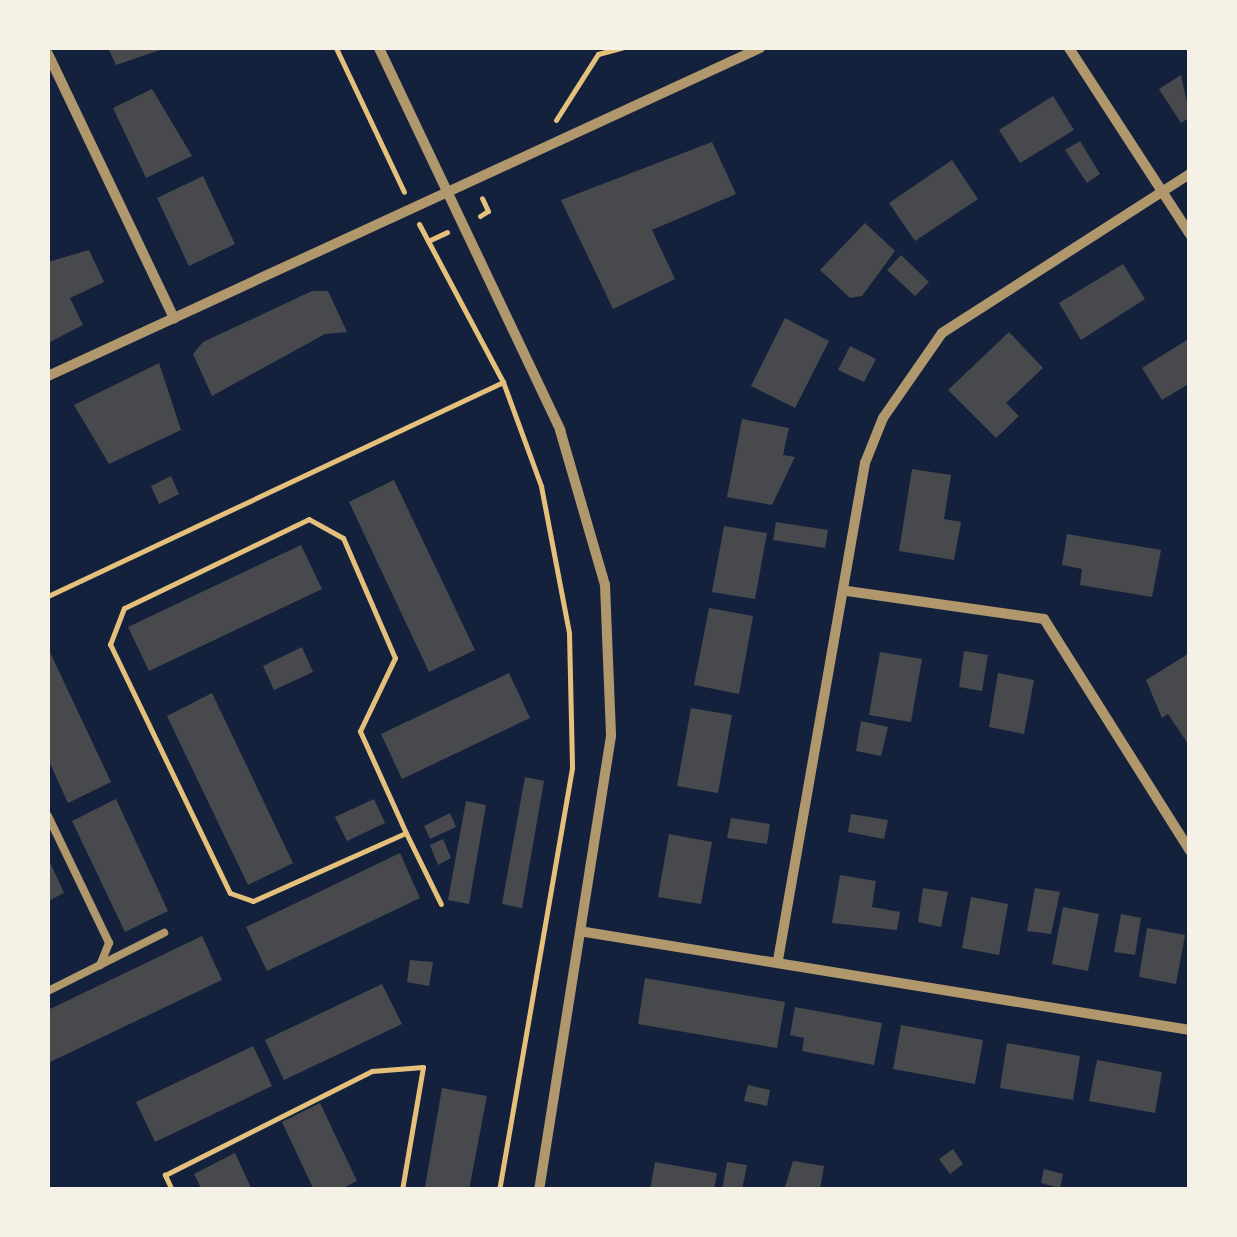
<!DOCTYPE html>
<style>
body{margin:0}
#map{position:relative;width:1237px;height:1237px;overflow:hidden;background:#14213d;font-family:"Times New Roman",serif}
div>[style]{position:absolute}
.building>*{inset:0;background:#48494c}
.path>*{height:5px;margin:-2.5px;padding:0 2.5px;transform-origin:2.5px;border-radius:2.5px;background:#e5c07b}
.service>*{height:8px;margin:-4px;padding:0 4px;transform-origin:4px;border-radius:4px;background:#b1986c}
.minor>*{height:10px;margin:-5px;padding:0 5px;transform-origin:5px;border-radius:5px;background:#b1986c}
span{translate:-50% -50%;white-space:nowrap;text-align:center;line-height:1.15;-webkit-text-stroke:10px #f6f1e7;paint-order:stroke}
.frame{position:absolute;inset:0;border:50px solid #f6f1e7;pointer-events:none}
</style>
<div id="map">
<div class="building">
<i style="clip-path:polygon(108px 48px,166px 48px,116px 65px)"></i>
<i style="clip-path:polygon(1181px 75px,1190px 117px,1181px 123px,1159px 89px)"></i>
<i style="clip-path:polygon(152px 89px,192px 156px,146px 178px,113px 108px)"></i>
<i style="clip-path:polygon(1053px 96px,1074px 130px,1020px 163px,999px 130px)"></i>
<i style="clip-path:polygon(1080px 141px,1100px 174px,1087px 183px,1065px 150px)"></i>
<i style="clip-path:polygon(712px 142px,736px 194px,652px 230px,675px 279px,613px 309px,561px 200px)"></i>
<i style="clip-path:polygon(952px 160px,978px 199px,915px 241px,889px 203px)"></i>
<i style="clip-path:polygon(203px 176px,235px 244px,189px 266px,157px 198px)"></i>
<i style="clip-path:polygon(865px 223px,895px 251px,862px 296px,850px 298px,820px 270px)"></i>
<i style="clip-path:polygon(89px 250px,104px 282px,70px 298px,83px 325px,48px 343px,48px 262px)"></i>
<i style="clip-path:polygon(901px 255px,929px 282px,915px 296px,887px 270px)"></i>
<i style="clip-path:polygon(1123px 264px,1145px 299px,1081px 340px,1059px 303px)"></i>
<i style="clip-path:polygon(312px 291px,328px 291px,347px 332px,325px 334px,212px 396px,193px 354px,203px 342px)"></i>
<i style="clip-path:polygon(785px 318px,829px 341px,795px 408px,751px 386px)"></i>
<i style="clip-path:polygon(1009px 332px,1043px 368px,1006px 403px,1019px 416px,996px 438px,948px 390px)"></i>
<i style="clip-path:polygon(1190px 338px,1190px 383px,1162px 400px,1142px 368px)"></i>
<i style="clip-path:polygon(850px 346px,876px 359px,864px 382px,838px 370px)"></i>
<i style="clip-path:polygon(159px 363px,181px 430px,109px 464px,74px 405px)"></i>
<i style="clip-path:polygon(742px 419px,789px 428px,783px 455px,795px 457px,772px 505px,727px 497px)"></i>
<i style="clip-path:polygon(912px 469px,951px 475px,944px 519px,961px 522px,954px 560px,899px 551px)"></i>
<i style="clip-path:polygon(171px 476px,179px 494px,159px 504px,151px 486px)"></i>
<i style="clip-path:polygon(394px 480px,475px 650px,429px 672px,349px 502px)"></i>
<i style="clip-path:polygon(776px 522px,828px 530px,825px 548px,773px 540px)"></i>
<i style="clip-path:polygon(724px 526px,767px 533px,755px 599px,712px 592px)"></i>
<i style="clip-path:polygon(1067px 534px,1161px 550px,1152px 597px,1080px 585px,1082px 569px,1062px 565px)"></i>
<i style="clip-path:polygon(301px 545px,322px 589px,149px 671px,128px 627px)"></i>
<i style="clip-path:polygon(709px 608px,753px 616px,739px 694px,694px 685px)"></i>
<i style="clip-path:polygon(302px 647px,313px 672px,274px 690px,263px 666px)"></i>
<i style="clip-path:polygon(48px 648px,111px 782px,68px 803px,48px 759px)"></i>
<i style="clip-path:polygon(964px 651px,988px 655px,982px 691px,959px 687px)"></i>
<i style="clip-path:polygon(880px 652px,922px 659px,911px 722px,869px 715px)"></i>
<i style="clip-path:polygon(1188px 654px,1190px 657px,1190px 747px,1168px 714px,1162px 718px,1146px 680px)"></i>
<i style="clip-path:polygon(509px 673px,530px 718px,402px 779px,381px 734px)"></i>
<i style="clip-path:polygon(998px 673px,1034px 680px,1024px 734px,989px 727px)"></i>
<i style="clip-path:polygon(212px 693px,293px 863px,248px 885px,167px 716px)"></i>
<i style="clip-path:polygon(691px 708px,732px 715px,718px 793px,677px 786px)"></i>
<i style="clip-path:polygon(861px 721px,888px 727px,881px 756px,856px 751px)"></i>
<i style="clip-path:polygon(525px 777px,544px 781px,522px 908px,502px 904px)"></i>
<i style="clip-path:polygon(116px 799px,168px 911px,125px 932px,72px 821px)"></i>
<i style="clip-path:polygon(374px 799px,385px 823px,347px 841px,335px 817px)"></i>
<i style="clip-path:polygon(466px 801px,486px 805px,469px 904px,448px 900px)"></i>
<i style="clip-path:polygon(450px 813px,456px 827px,430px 839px,424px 826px)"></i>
<i style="clip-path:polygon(851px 814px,888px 820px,884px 839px,848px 832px)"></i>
<i style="clip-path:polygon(731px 818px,770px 824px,767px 844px,727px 838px)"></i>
<i style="clip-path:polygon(669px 834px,712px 842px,701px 904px,658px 897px)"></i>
<i style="clip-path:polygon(443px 839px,451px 858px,438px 865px,430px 845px)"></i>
<i style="clip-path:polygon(400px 853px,420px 898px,267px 971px,246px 927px)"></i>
<i style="clip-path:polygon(48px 858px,64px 893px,48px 901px)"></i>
<i style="clip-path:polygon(840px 875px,876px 881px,872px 907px,900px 912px,897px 930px,832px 923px)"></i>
<i style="clip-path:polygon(923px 888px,948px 892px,941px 927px,918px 922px)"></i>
<i style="clip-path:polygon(1035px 888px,1060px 892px,1051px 934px,1027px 931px)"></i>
<i style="clip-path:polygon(971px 897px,1008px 904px,999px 955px,962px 948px)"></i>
<i style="clip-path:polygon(1063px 907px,1099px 914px,1088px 971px,1052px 964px)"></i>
<i style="clip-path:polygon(1121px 914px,1141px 918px,1135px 955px,1114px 952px)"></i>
<i style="clip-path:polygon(1147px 928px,1185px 935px,1176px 984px,1139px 977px)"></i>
<i style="clip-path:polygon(202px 936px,222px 980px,48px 1063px,48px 1010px)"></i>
<i style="clip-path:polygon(410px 960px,433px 962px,429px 986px,407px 982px)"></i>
<i style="clip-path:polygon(645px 978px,785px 1002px,777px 1048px,638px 1024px)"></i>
<i style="clip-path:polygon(382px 984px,402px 1024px,284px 1080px,265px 1040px)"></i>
<i style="clip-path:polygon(795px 1007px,882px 1023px,874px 1065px,802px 1051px,804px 1038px,790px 1035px)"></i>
<i style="clip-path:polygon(901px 1025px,983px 1040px,975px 1084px,893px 1069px)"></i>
<i style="clip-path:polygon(1007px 1043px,1080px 1056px,1073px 1100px,1000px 1088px)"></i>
<i style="clip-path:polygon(253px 1046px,272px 1086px,155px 1142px,136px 1102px)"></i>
<i style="clip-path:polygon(1097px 1060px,1162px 1072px,1155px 1113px,1089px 1101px)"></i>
<i style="clip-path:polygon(748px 1085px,770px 1090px,767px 1106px,744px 1101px)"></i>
<i style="clip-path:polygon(442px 1088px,487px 1096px,469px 1190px,425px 1187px)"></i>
<i style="clip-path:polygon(320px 1103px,357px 1181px,339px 1190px,314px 1190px,282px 1122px)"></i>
<i style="clip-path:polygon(953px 1149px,963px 1164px,950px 1174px,939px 1159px)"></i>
<i style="clip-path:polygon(235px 1153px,252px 1190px,202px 1190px,194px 1174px)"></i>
<i style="clip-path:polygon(793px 1161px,824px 1166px,820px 1190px,784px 1190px)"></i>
<i style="clip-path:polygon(655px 1162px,717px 1173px,714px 1190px,650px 1190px)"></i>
<i style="clip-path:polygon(727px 1162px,747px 1165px,742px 1190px,722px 1190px)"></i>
<i style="clip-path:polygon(1044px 1169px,1063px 1174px,1060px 1188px,1041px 1183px)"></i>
</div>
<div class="path">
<i style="left:336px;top:48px;width:159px;rotate:64.7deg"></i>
<i style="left:556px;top:120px;width:78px;rotate:-57.5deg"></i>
<i style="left:598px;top:54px;width:24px;rotate:-15deg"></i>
<i style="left:480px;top:216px;width:9px;rotate:-32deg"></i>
<i style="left:488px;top:211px;width:14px;rotate:-115deg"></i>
<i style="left:419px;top:224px;width:179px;rotate:62deg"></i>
<i style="left:503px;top:382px;width:111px;rotate:69.9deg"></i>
<i style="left:541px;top:486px;width:150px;rotate:79.2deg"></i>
<i style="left:569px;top:633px;width:135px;rotate:88.7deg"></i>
<i style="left:572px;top:768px;width:428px;rotate:99.8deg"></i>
<i style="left:428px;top:241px;width:21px;rotate:-25deg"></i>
<i style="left:48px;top:596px;width:503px;rotate:-25.19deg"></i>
<i style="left:406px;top:833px;width:112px;rotate:-114.3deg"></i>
<i style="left:360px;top:731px;width:81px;rotate:-64.4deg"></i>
<i style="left:395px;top:658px;width:131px;rotate:-113.4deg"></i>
<i style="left:343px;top:538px;width:39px;rotate:-151deg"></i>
<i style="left:309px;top:519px;width:205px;rotate:154.3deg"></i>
<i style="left:124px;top:608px;width:39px;rotate:111deg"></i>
<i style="left:110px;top:644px;width:276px;rotate:64.3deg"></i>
<i style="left:230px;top:893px;width:24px;rotate:19deg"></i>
<i style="left:253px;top:901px;width:167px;rotate:-24deg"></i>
<i style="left:406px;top:833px;width:79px;rotate:63.8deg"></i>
<i style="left:172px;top:1190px;width:17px;rotate:-115deg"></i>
<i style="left:165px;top:1175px;width:232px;rotate:-26.7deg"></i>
<i style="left:372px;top:1071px;width:51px;rotate:-4.5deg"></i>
<i style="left:423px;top:1067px;width:125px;rotate:99.7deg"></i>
</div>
<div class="service">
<i style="left:48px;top:816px;width:141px;rotate:64.3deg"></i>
<i style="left:109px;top:943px;width:24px;rotate:112deg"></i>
<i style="left:48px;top:991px;width:130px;rotate:-26.6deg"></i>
</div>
<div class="minor">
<i style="left:379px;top:48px;width:423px;rotate:64.6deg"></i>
<i style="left:560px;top:430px;width:161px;rotate:73.8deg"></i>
<i style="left:605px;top:585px;width:151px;rotate:87.7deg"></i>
<i style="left:611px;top:736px;width:460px;rotate:99deg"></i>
<i style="left:1069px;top:48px;width:222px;rotate:57deg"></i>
<i style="left:48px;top:54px;width:293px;rotate:64.5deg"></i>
<i style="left:48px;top:376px;width:784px;rotate:-24.73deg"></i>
<i style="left:847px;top:591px;width:199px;rotate:8.1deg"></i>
<i style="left:1044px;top:619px;width:274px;rotate:57.8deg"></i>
<i style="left:585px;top:932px;width:613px;rotate:9.2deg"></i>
<i style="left:778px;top:960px;width:505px;rotate:-80.07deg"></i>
<i style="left:865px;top:463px;width:48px;rotate:-68.2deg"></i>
<i style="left:883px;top:418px;width:103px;rotate:-55.2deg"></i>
<i style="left:942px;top:333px;width:295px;rotate:-32.7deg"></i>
</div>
<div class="frame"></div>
</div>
